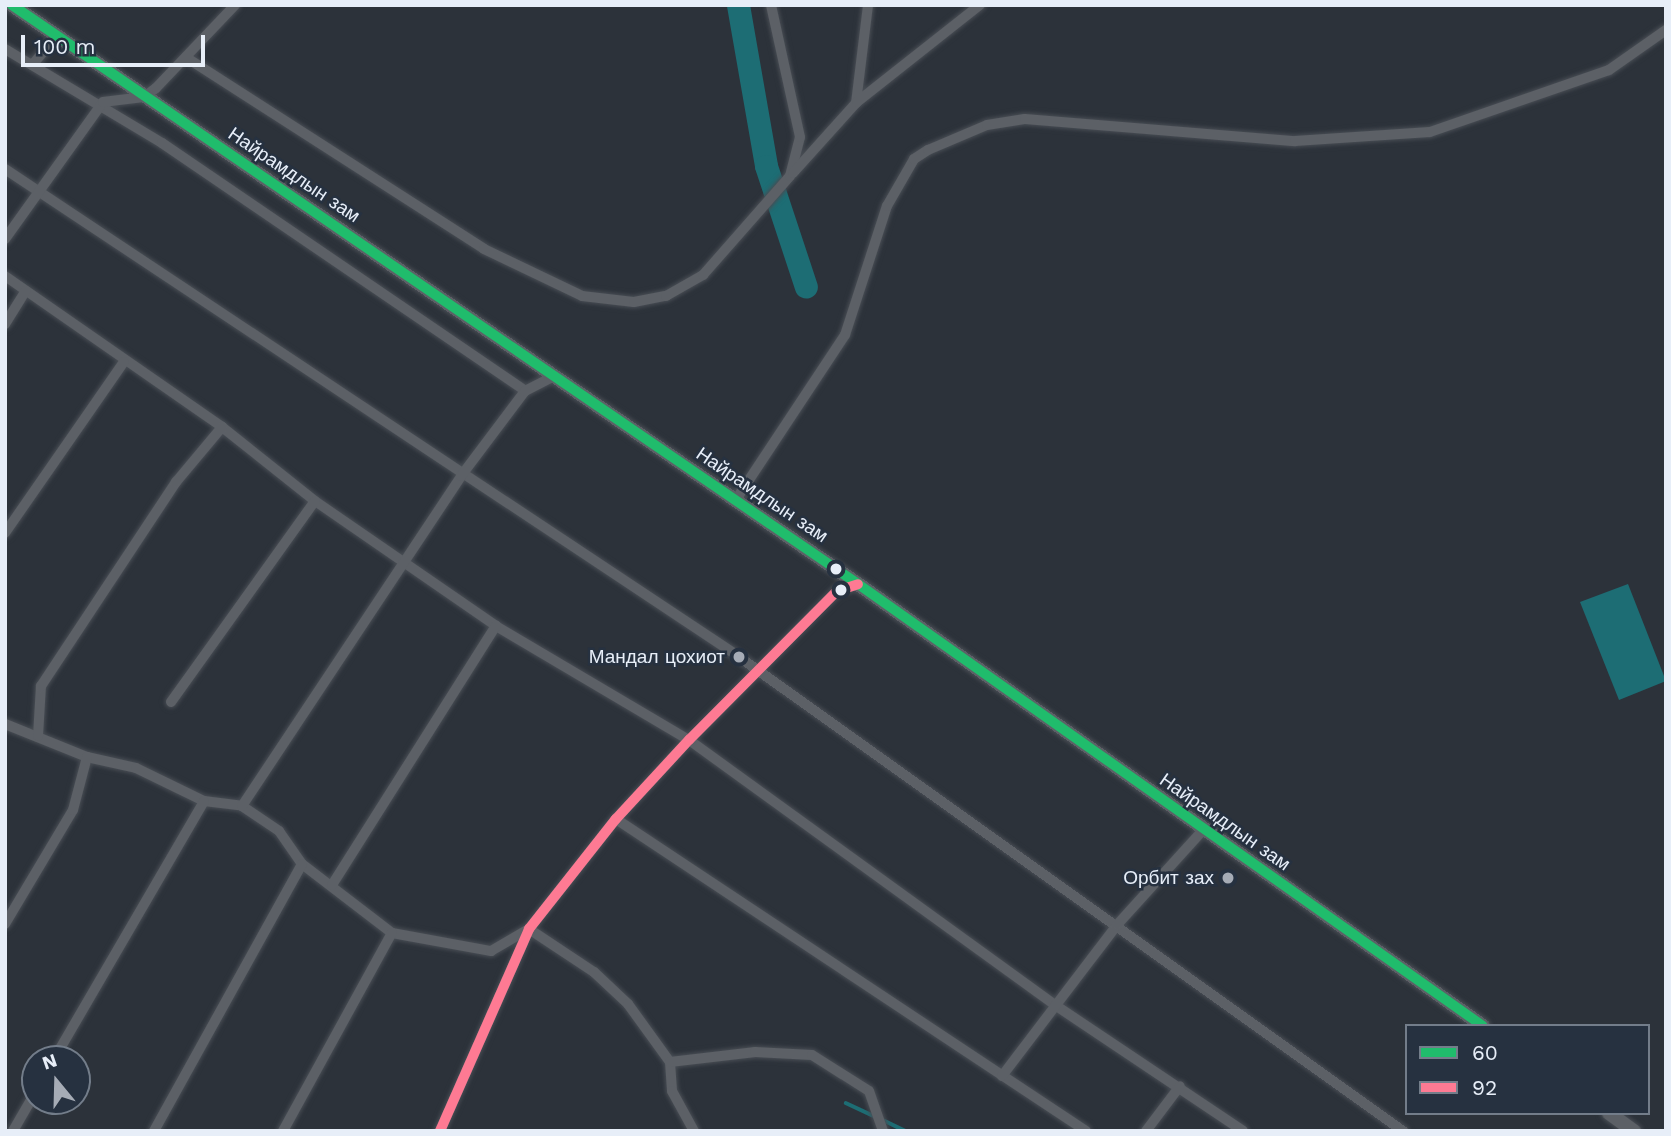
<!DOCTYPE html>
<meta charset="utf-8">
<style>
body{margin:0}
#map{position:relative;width:1671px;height:1136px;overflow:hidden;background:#2c323a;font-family:"Work Sans",sans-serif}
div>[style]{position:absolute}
.water>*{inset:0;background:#1d6d74}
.stream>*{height:3.5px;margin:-1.75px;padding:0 1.75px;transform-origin:1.75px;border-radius:1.75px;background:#1d6d74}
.river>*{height:23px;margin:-11.5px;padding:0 11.5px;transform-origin:11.5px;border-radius:11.5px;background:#1d6d74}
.roads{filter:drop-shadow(0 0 2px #484d54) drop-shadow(0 0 2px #484d54)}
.minor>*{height:10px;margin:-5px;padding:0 5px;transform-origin:5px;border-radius:5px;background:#5c6066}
.secondary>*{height:14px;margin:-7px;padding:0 7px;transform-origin:7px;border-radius:7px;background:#5c6066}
.bus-1>*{height:10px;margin:-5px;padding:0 5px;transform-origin:5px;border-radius:5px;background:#20bc6c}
.bus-2>*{height:10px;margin:-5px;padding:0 5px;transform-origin:5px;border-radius:5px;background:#fe7a93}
.dots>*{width:19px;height:19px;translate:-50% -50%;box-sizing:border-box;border:4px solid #263140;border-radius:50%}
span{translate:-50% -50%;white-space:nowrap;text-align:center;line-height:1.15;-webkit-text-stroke:5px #263140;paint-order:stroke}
.street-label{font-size:19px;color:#e7eef8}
.poi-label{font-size:19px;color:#e7eef8}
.right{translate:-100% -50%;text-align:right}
.frame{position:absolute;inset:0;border:7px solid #e7eef8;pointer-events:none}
.legend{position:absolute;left:1405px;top:1024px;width:245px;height:91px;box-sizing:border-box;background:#263140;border:2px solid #737d8a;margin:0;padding:9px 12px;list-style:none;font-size:21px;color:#e7eef8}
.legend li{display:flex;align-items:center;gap:14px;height:35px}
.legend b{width:35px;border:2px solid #737d8a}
.north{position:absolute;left:21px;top:1045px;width:70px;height:70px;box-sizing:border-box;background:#263140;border:2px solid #737d8a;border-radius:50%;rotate:341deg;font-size:19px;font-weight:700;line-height:28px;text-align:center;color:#e7eef8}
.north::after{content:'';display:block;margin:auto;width:24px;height:32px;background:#a6acb6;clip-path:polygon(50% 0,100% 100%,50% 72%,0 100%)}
.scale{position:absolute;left:21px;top:35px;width:184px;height:32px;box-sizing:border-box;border:4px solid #e7eef8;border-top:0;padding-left:9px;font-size:21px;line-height:24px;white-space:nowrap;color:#e7eef8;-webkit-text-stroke:5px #263140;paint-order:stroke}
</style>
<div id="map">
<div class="water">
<i style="clip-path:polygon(1628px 584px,1666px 681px,1619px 700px,1580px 602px)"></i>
</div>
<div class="stream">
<i style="left:846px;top:1103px;width:33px;rotate:25deg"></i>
<i style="left:883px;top:1120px;width:25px;rotate:26deg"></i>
</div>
<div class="river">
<i style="left:738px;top:5px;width:163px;rotate:80.1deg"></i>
<i style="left:766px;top:166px;width:127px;rotate:71.7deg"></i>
</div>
<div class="roads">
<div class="minor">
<i style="left:5px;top:49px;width:183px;rotate:30.9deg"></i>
<i style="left:162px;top:143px;width:440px;rotate:34.3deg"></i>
<i style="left:187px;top:58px;width:353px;rotate:32.7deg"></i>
<i style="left:484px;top:249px;width:109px;rotate:25.6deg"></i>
<i style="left:582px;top:296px;width:52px;rotate:6.6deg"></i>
<i style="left:634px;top:302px;width:33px;rotate:-11deg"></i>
<i style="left:666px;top:296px;width:43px;rotate:-29.6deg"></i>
<i style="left:703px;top:275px;width:132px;rotate:-48.7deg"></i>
<i style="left:790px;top:176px;width:40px;rotate:-75.6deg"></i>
<i style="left:800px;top:137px;width:135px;rotate:-102.4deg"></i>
<i style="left:32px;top:65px;width:38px;rotate:-49deg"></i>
<i style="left:856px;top:103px;width:99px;rotate:-83deg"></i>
<i style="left:5px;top:169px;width:876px;rotate:33.6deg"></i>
<i style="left:735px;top:654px;width:821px;rotate:35.53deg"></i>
<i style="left:793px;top:173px;width:96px;rotate:-48deg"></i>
<i style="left:857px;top:102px;width:157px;rotate:-38.3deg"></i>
<i style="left:5px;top:239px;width:168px;rotate:-54.4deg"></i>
<i style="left:103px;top:102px;width:41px;rotate:-7deg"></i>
<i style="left:144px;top:97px;width:15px;rotate:-37deg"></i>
<i style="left:156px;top:88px;width:115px;rotate:-46.4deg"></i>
<i style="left:5px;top:276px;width:264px;rotate:34.8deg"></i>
<i style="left:222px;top:427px;width:119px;rotate:38.5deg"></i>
<i style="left:315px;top:501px;width:220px;rotate:34.6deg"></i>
<i style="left:496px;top:626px;width:224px;rotate:30.6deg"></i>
<i style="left:689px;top:740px;width:452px;rotate:35.9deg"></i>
<i style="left:1055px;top:1005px;width:226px;rotate:33.8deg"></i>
<i style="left:5px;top:324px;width:39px;rotate:-58deg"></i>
<i style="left:735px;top:501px;width:199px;rotate:-56.5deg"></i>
<i style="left:845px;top:335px;width:136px;rotate:-72deg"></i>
<i style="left:887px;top:206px;width:54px;rotate:-60.1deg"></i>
<i style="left:914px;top:159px;width:17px;rotate:-33deg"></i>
<i style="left:928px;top:150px;width:64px;rotate:-23deg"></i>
<i style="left:987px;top:125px;width:38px;rotate:-9deg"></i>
<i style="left:1025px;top:119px;width:271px;rotate:4.7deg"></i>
<i style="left:1295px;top:141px;width:135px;rotate:-3.8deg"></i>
<i style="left:1430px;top:132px;width:189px;rotate:-19.1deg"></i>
<i style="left:1609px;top:70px;width:70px;rotate:-35.1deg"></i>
<i style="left:5px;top:533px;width:208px;rotate:-55.2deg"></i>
<i style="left:171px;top:702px;width:247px;rotate:-54.4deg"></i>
<i style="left:5px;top:724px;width:88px;rotate:21.9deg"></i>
<i style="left:87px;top:757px;width:50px;rotate:12.7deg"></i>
<i style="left:136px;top:768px;width:76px;rotate:25.9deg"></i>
<i style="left:204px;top:801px;width:38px;rotate:7deg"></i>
<i style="left:242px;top:806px;width:45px;rotate:34deg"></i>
<i style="left:279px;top:831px;width:40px;rotate:55.1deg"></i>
<i style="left:302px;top:864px;width:113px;rotate:37.5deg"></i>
<i style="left:392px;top:933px;width:101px;rotate:10.3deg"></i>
<i style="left:491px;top:951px;width:44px;rotate:-30.1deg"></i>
<i style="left:38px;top:736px;width:50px;rotate:-86.6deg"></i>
<i style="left:41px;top:686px;width:245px;rotate:-56.5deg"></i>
<i style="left:176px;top:482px;width:72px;rotate:-50.1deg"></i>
<i style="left:242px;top:806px;width:396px;rotate:-56.4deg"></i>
<i style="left:461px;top:476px;width:106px;rotate:-53deg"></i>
<i style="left:525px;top:391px;width:34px;rotate:-27deg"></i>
<i style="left:616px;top:819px;width:564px;rotate:33.58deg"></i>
<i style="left:332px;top:885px;width:307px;rotate:-57.7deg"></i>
<i style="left:5px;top:924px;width:133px;rotate:-59.2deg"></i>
<i style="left:73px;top:810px;width:55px;rotate:-75.2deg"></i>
<i style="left:529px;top:929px;width:78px;rotate:33.5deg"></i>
<i style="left:594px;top:972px;width:47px;rotate:43.3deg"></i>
<i style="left:628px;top:1004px;width:72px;rotate:54.1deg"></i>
<i style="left:670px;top:1062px;width:29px;rotate:86deg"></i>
<i style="left:672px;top:1091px;width:46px;rotate:61.2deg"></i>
<i style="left:54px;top:1059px;width:298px;rotate:-59.8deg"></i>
<i style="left:670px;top:1062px;width:86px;rotate:-6.7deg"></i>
<i style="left:755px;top:1052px;width:57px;rotate:3deg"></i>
<i style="left:812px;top:1055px;width:67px;rotate:32.3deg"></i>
<i style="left:869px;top:1091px;width:42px;rotate:70.7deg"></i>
<i style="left:1002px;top:1076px;width:190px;rotate:-52.7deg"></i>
<i style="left:1117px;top:925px;width:128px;rotate:-47.8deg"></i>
<i style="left:13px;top:1131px;width:44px;rotate:-59.9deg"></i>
<i style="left:154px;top:1131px;width:305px;rotate:-61deg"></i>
<i style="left:283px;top:1131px;width:226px;rotate:-61.2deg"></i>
<i style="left:440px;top:1131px;width:221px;rotate:-66.2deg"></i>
<i style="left:529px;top:929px;width:140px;rotate:-51.7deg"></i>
<i style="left:616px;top:819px;width:108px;rotate:-47.3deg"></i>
<i style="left:689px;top:740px;width:210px;rotate:-45.2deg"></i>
<i style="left:837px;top:591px;width:22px;rotate:-18deg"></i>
<i style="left:1146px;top:1131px;width:56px;rotate:-52.9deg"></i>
</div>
<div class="secondary">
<i style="left:12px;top:5px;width:1025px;rotate:34.39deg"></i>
<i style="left:858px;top:584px;width:765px;rotate:35.27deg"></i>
<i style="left:1609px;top:1113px;width:31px;rotate:36deg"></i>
</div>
</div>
<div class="bus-1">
<i style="left:12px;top:5px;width:1025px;rotate:34.39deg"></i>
<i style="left:858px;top:584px;width:765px;rotate:35.27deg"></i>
</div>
<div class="bus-2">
<i style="left:440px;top:1131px;width:221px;rotate:-66.2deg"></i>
<i style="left:529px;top:929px;width:140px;rotate:-51.7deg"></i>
<i style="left:616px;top:819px;width:108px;rotate:-47.3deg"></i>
<i style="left:689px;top:740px;width:210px;rotate:-45.2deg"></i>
<i style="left:837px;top:591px;width:22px;rotate:-18deg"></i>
</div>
<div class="dots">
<i style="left:836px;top:569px;background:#e7eef8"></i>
<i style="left:841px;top:590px;background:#e7eef8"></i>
<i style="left:739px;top:657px;background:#a6acb6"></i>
<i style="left:1228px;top:878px;background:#a6acb6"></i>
</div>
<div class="street-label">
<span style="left:294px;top:175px;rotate:34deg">Найрамдлын зам</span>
<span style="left:762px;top:495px;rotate:34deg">Найрамдлын зам</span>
<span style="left:1225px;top:822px;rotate:35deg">Найрамдлын зам</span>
</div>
<div class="poi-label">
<span class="right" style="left:725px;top:657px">Мандал цохиот</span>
<span class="right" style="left:1214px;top:878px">Орбит зах</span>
</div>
<div class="frame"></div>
<ul class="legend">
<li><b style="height:9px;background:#20bc6c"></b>60</li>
<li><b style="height:9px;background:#fe7a93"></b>92</li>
</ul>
<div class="north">N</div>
<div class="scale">100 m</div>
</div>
